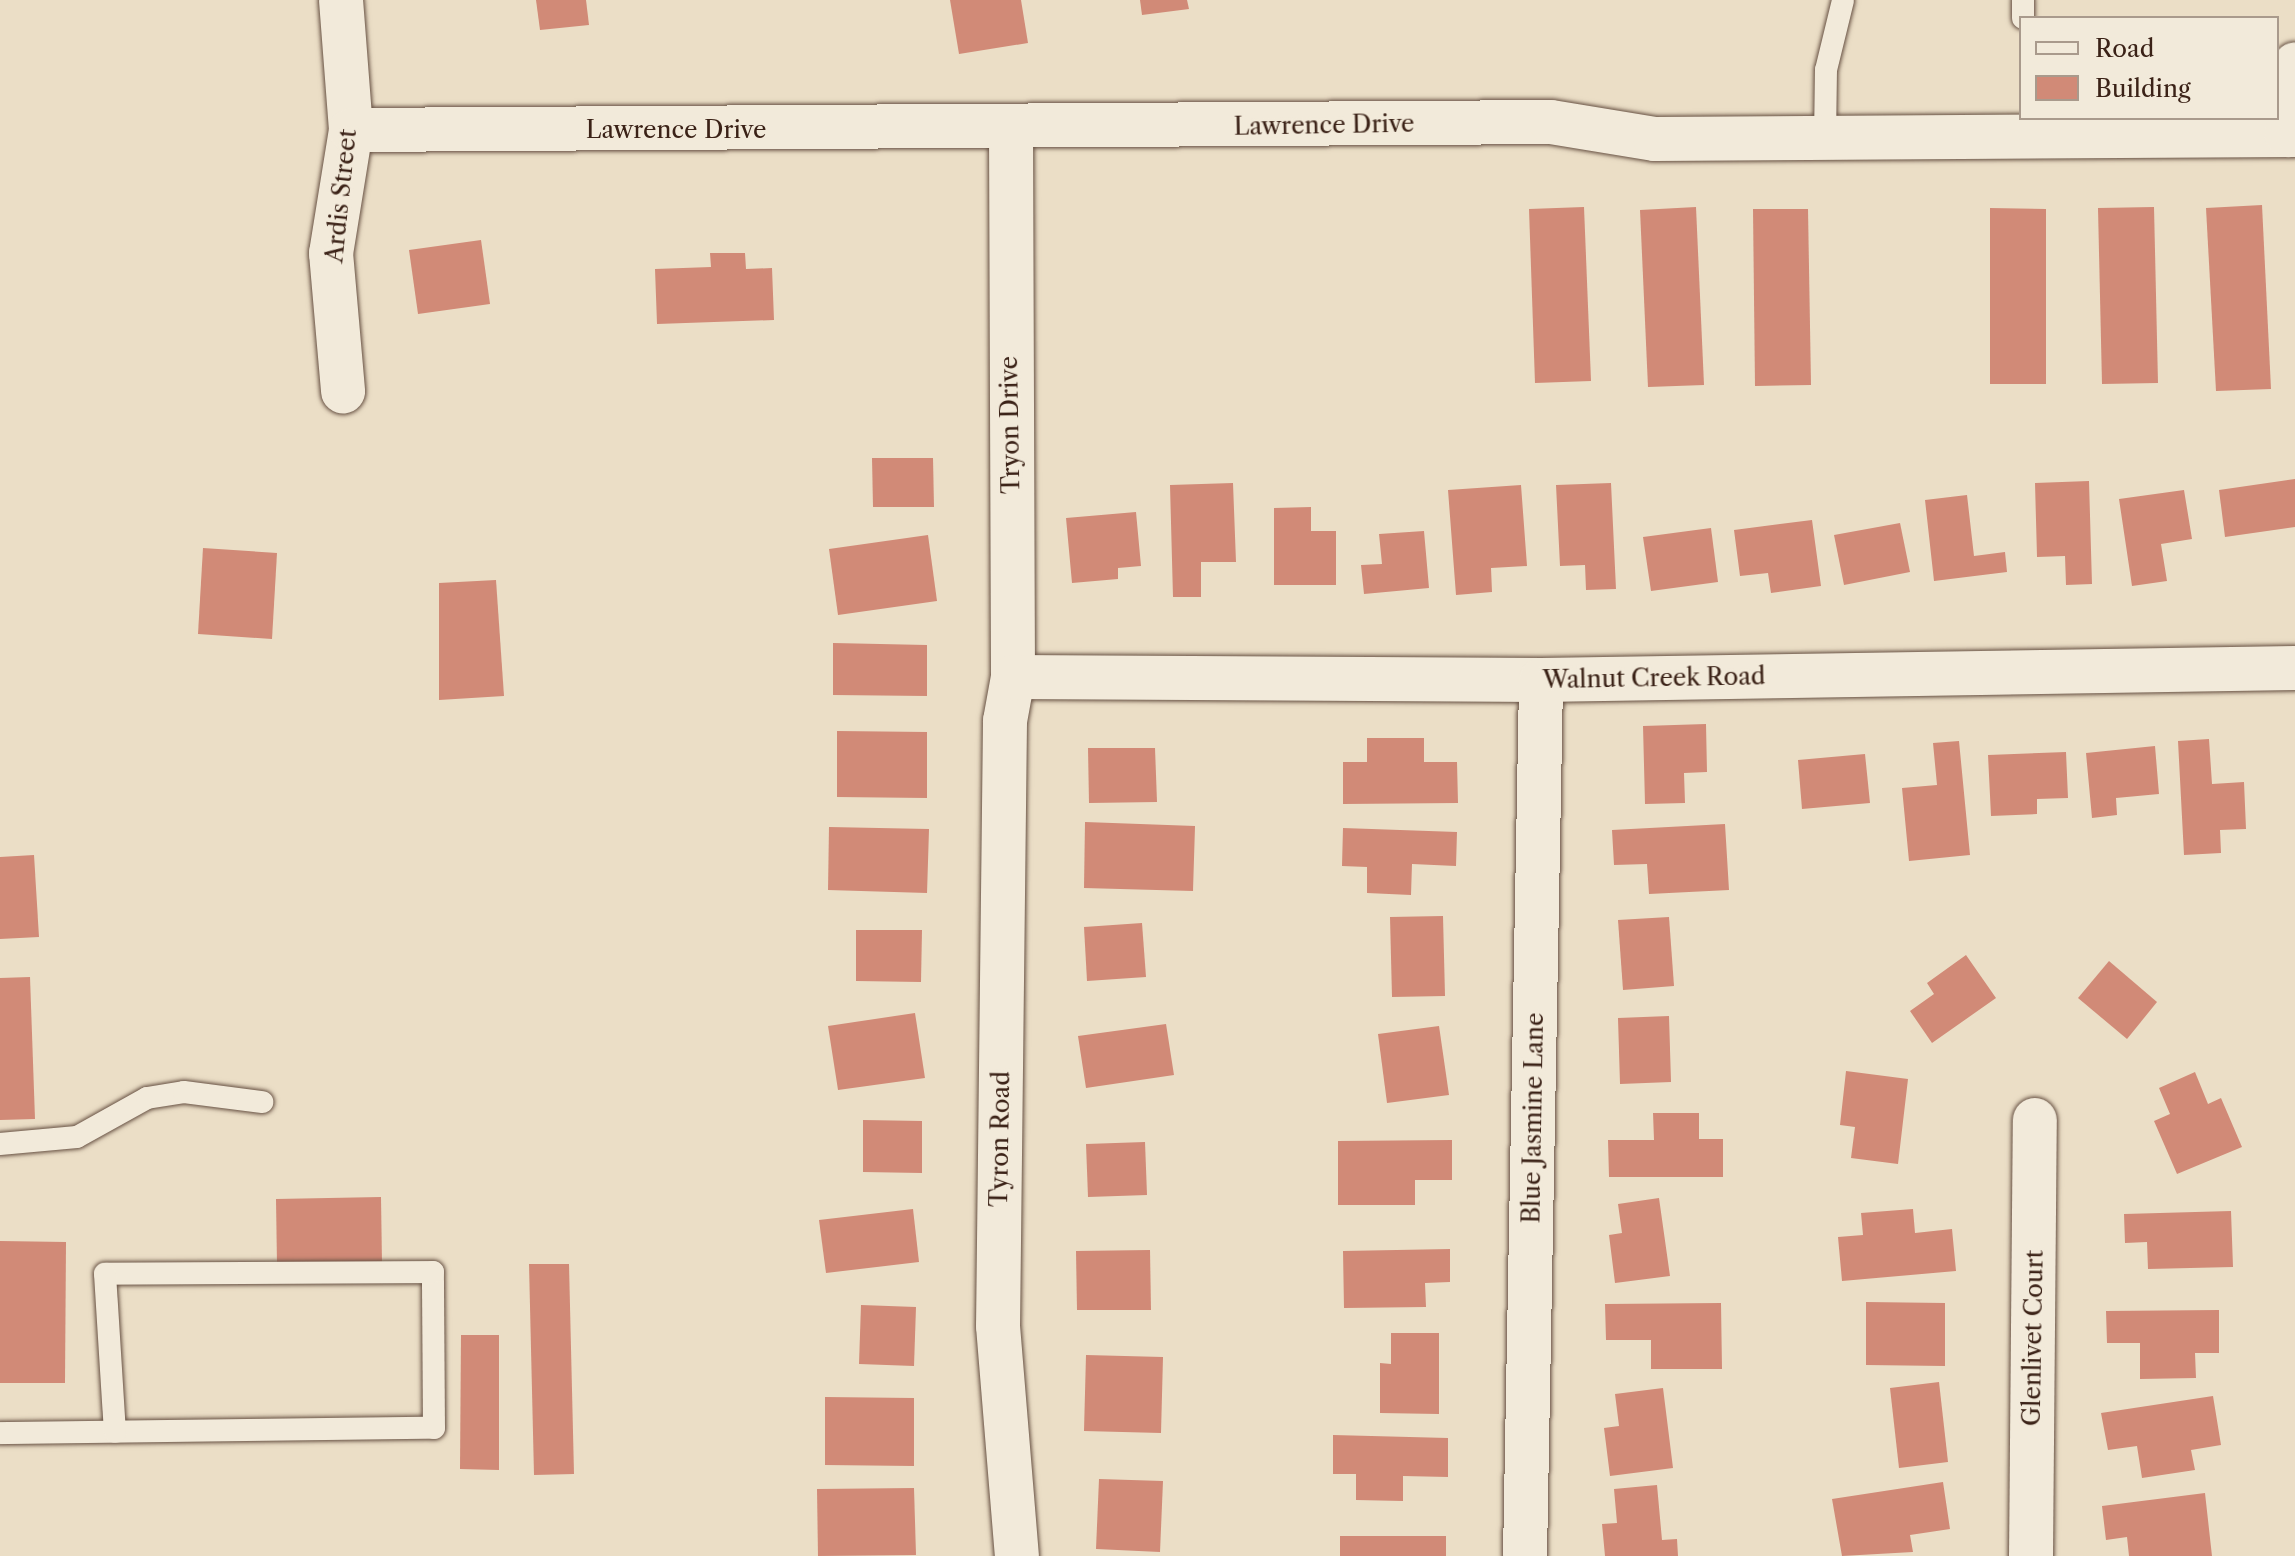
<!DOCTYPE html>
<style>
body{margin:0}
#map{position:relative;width:2295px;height:1556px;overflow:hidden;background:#ebdec6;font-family:"Libre Caslon Text",serif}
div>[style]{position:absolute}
.building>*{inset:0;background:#d18a77}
.roads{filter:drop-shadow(0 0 2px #675143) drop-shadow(0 0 2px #675143)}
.service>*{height:22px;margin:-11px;padding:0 11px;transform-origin:11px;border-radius:11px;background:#f2eada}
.minor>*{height:44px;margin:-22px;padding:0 22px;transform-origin:22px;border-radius:22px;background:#f2eada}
span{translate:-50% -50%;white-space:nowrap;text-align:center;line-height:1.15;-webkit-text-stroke:6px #f2eada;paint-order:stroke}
.street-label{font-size:24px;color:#3b2217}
.legend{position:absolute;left:2019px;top:16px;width:260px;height:104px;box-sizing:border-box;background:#f2eada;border:2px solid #a99a8c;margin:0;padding:10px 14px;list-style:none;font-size:24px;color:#3b2217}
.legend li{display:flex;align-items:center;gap:16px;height:40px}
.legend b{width:40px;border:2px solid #a99a8c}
</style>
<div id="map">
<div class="building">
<i style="clip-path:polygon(536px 0,586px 0,589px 25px,540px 30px)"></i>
<i style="clip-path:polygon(950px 0,1021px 0,1028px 43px,959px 54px)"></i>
<i style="clip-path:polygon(1140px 0,1187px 0,1189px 9px,1142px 15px)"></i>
<i style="clip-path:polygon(2262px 205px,2271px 389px,2216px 391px,2206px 208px)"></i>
<i style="clip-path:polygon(1584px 207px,1591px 381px,1535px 383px,1529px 209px)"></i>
<i style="clip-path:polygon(1696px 207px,1704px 385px,1648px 387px,1640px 210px)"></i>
<i style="clip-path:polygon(2154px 207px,2158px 383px,2102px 384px,2098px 208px)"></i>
<i style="clip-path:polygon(1990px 208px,2046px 209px,2046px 384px,1990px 384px)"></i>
<i style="clip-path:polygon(1753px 209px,1808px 209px,1811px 385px,1755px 386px)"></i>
<i style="clip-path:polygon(481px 240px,490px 304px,418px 314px,409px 250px)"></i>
<i style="clip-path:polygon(710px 253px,745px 253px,746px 269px,772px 268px,774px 320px,657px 324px,655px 269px,711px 267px)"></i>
<i style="clip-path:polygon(872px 458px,933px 458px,934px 507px,873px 507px)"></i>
<i style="clip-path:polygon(2295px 479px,2295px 527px,2225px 537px,2219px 490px)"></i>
<i style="clip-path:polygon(2089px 481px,2092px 584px,2066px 585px,2065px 556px,2037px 557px,2035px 483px)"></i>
<i style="clip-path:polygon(1233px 483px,1236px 562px,1201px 562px,1201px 597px,1173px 597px,1170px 485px)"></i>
<i style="clip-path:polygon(1611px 483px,1616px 589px,1586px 590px,1585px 565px,1560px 566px,1556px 485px)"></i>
<i style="clip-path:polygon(1521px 485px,1527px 566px,1491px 568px,1492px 592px,1456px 595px,1448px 490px)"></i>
<i style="clip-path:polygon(2184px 490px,2192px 539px,2161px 544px,2167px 581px,2132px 586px,2119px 499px)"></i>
<i style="clip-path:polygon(1967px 495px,1974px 556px,2005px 552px,2007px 572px,1934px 581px,1925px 500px)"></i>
<i style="clip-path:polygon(1311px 507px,1311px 531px,1336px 531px,1336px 585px,1274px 585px,1274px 508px)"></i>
<i style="clip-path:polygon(1136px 512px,1141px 566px,1118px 568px,1118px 579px,1072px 583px,1066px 518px)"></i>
<i style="clip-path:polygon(1812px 520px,1821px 586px,1771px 593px,1768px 573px,1740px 576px,1734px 530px)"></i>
<i style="clip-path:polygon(1900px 523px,1910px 572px,1844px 585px,1834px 535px)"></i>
<i style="clip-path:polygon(1711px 528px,1718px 582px,1651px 591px,1643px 537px)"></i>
<i style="clip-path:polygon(1424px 531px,1429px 588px,1364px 594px,1361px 565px,1382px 564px,1379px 534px)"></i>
<i style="clip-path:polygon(928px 535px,937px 601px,838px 615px,829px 549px)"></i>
<i style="clip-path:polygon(203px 548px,277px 553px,272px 639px,198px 634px)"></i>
<i style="clip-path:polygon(496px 580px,504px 696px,439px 700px,439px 583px)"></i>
<i style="clip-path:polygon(833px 643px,927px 645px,927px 696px,833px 695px)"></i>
<i style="clip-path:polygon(1706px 724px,1707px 772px,1684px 773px,1685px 803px,1645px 804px,1643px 726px)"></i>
<i style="clip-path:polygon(837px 731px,927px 732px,927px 798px,837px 797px)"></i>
<i style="clip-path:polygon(1367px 738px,1424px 738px,1424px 762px,1457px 762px,1458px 803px,1343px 804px,1343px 762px,1367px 762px)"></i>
<i style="clip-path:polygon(2209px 739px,2212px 784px,2244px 782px,2246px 829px,2220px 830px,2221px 853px,2184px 855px,2178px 741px)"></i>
<i style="clip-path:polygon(1959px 741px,1970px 855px,1909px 861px,1902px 788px,1937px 785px,1933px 743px)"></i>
<i style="clip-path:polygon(2155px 746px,2159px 794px,2116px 798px,2117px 815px,2092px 818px,2086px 753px)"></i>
<i style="clip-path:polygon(1088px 748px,1155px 748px,1157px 802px,1089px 803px)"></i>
<i style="clip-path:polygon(2066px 752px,2068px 798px,2037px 799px,2037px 814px,1991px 816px,1988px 755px)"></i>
<i style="clip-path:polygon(1865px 754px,1870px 803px,1802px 809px,1798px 760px)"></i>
<i style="clip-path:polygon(1085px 822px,1195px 826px,1193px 891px,1084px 888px)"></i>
<i style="clip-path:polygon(1725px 824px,1729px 890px,1649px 894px,1647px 864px,1614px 865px,1612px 830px)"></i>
<i style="clip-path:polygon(829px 827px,929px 829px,927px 893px,828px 890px)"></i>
<i style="clip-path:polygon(1343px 828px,1457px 832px,1456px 866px,1412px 864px,1411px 895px,1367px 893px,1367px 867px,1342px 866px)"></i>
<i style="clip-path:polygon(34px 855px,39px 937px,0 939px,0 857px)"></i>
<i style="clip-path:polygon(1443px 916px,1445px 996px,1392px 997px,1390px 917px)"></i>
<i style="clip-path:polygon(1669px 917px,1674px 986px,1623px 990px,1618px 920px)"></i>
<i style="clip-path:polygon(1142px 923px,1146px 977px,1087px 981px,1084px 927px)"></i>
<i style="clip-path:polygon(856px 930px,922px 930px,921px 982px,856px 981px)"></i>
<i style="clip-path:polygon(1966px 955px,1996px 998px,1932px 1043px,1910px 1011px,1934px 994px,1927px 983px)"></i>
<i style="clip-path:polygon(2109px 961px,2157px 1002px,2127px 1039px,2078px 998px)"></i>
<i style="clip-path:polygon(30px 977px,35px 1119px,0 1120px,0 978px)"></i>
<i style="clip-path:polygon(915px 1013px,925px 1078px,838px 1090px,828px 1026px)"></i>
<i style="clip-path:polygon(1669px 1016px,1671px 1082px,1620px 1084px,1618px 1018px)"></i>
<i style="clip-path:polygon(1166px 1024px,1174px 1075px,1086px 1088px,1078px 1036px)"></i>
<i style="clip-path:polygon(1439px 1026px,1449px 1095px,1387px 1103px,1378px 1034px)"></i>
<i style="clip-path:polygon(1846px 1071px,1908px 1079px,1898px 1164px,1851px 1158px,1855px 1127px,1840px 1125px)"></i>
<i style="clip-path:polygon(2195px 1072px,2208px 1104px,2221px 1098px,2242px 1147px,2177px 1174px,2154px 1121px,2170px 1114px,2159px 1088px)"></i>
<i style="clip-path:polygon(1653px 1113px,1699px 1113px,1699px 1139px,1723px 1139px,1723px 1177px,1609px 1177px,1608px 1140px,1654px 1140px)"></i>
<i style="clip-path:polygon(863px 1120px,922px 1121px,922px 1173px,863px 1172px)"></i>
<i style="clip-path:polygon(1452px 1140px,1452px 1180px,1415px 1180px,1415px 1205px,1338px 1205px,1338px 1141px)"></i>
<i style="clip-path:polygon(1145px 1142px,1147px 1195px,1088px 1197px,1086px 1144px)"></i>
<i style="clip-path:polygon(381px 1197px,382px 1264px,277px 1265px,276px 1199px)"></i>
<i style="clip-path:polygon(1659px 1198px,1670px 1276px,1615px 1283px,1609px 1235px,1622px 1233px,1618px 1204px)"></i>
<i style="clip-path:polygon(913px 1209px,919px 1262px,826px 1273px,819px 1220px)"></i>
<i style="clip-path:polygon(1913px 1209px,1915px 1233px,1952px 1229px,1956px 1271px,1842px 1281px,1838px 1237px,1863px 1235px,1861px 1213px)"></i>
<i style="clip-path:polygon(2231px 1211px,2233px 1267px,2148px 1269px,2147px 1242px,2125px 1243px,2124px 1214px)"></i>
<i style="clip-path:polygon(0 1241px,66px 1242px,65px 1383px,0 1383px)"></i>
<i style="clip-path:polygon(1450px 1249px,1450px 1282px,1425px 1283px,1426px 1307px,1344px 1308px,1343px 1251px)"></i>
<i style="clip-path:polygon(1150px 1250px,1151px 1310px,1077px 1310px,1076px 1251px)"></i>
<i style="clip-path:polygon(529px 1264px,569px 1264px,574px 1474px,534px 1475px)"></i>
<i style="clip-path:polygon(1866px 1302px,1945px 1303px,1945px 1366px,1866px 1365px)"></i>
<i style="clip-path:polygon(1721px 1303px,1722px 1369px,1651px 1369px,1651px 1340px,1606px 1340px,1605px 1304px)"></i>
<i style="clip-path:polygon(861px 1305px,916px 1307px,914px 1366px,859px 1364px)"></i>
<i style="clip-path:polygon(2219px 1310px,2219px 1353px,2195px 1353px,2196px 1378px,2140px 1379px,2140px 1343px,2107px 1343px,2106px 1311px)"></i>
<i style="clip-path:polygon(1391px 1333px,1439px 1333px,1439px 1414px,1380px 1413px,1380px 1363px,1391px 1364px)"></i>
<i style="clip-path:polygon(461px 1335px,499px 1335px,499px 1470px,460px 1469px)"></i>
<i style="clip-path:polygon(1086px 1355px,1163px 1357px,1161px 1433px,1084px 1431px)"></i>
<i style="clip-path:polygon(1939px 1382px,1948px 1462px,1899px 1468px,1890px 1388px)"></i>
<i style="clip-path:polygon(1663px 1388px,1673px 1468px,1610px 1476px,1604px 1428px,1619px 1426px,1615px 1394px)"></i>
<i style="clip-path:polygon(2213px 1396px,2221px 1445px,2191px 1450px,2195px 1470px,2142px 1478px,2137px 1446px,2108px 1450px,2101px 1413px)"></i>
<i style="clip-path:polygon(825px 1397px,914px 1398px,914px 1466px,825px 1465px)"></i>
<i style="clip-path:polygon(1333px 1435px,1448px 1438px,1448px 1477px,1403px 1476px,1403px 1501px,1356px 1500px,1356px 1474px,1333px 1474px)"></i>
<i style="clip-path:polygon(1099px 1479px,1163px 1481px,1160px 1552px,1096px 1549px)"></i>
<i style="clip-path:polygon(1943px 1482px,1950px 1529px,1910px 1535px,1913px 1552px,1842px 1556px,1832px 1499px)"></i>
<i style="clip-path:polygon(1657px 1485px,1662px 1540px,1677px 1539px,1678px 1556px,1605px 1556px,1602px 1524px,1617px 1523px,1614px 1489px)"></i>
<i style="clip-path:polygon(914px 1488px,916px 1555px,818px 1556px,817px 1489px)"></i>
<i style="clip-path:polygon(2205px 1493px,2212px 1556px,2129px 1556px,2127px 1537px,2106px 1540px,2102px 1506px)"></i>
<i style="clip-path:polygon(1340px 1536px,1446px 1536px,1446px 1556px,1340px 1556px)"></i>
</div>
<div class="roads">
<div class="service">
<i style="left:2023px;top:0;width:18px;rotate:90deg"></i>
<i style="left:1825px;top:140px;width:70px;rotate:-89.2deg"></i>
<i style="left:1826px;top:70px;width:72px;rotate:-76.3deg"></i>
<i style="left:0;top:1144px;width:77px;rotate:-5.2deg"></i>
<i style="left:77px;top:1137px;width:80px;rotate:-29.1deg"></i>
<i style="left:147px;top:1098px;width:37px;rotate:-9deg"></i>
<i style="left:184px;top:1092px;width:79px;rotate:7.3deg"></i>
<i style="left:0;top:1433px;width:434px;rotate:-0.7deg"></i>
<i style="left:434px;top:1428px;width:156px;rotate:-90.4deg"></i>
<i style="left:433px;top:1272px;width:328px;rotate:179.7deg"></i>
<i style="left:105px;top:1274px;width:158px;rotate:86.4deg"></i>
</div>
<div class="minor">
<i style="left:341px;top:0;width:130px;rotate:85.6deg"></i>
<i style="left:351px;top:130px;width:125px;rotate:99.2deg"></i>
<i style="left:331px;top:253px;width:139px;rotate:85deg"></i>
<i style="left:1011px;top:129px;width:548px;rotate:89.79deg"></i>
<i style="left:1013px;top:677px;width:45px;rotate:100.3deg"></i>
<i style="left:1005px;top:721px;width:605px;rotate:90.66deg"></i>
<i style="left:998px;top:1326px;width:231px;rotate:85.3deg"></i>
<i style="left:351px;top:130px;width:1200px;rotate:-0.38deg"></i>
<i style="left:1551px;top:122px;width:105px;rotate:9.3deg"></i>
<i style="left:1655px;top:139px;width:640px;rotate:-0.36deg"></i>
<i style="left:2287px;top:135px;width:71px;rotate:-83.6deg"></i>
<i style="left:1013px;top:677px;width:528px;rotate:0.33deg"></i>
<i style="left:1541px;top:680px;width:754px;rotate:-0.91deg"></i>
<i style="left:1525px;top:1556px;width:876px;rotate:-88.95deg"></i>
<i style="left:2031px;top:1556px;width:436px;rotate:-89.5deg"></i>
</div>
</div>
<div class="street-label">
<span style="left:1324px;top:125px;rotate:-1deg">Lawrence Drive</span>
<span style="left:676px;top:130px">Lawrence Drive</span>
<span style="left:341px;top:196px;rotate:-84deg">Ardis Street</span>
<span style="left:1010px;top:425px;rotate:-91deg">Tryon Drive</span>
<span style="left:1654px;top:678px;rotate:-1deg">Walnut Creek Road</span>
<span style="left:1533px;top:1118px;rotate:-89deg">Blue Jasmine Lane</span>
<span style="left:1000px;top:1139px;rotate:-89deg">Tyron Road</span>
<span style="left:2033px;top:1338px;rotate:-89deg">Glenlivet Court</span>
</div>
<ul class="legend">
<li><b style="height:10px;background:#f2eada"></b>Road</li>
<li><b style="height:22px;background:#d18a77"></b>Building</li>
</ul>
</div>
